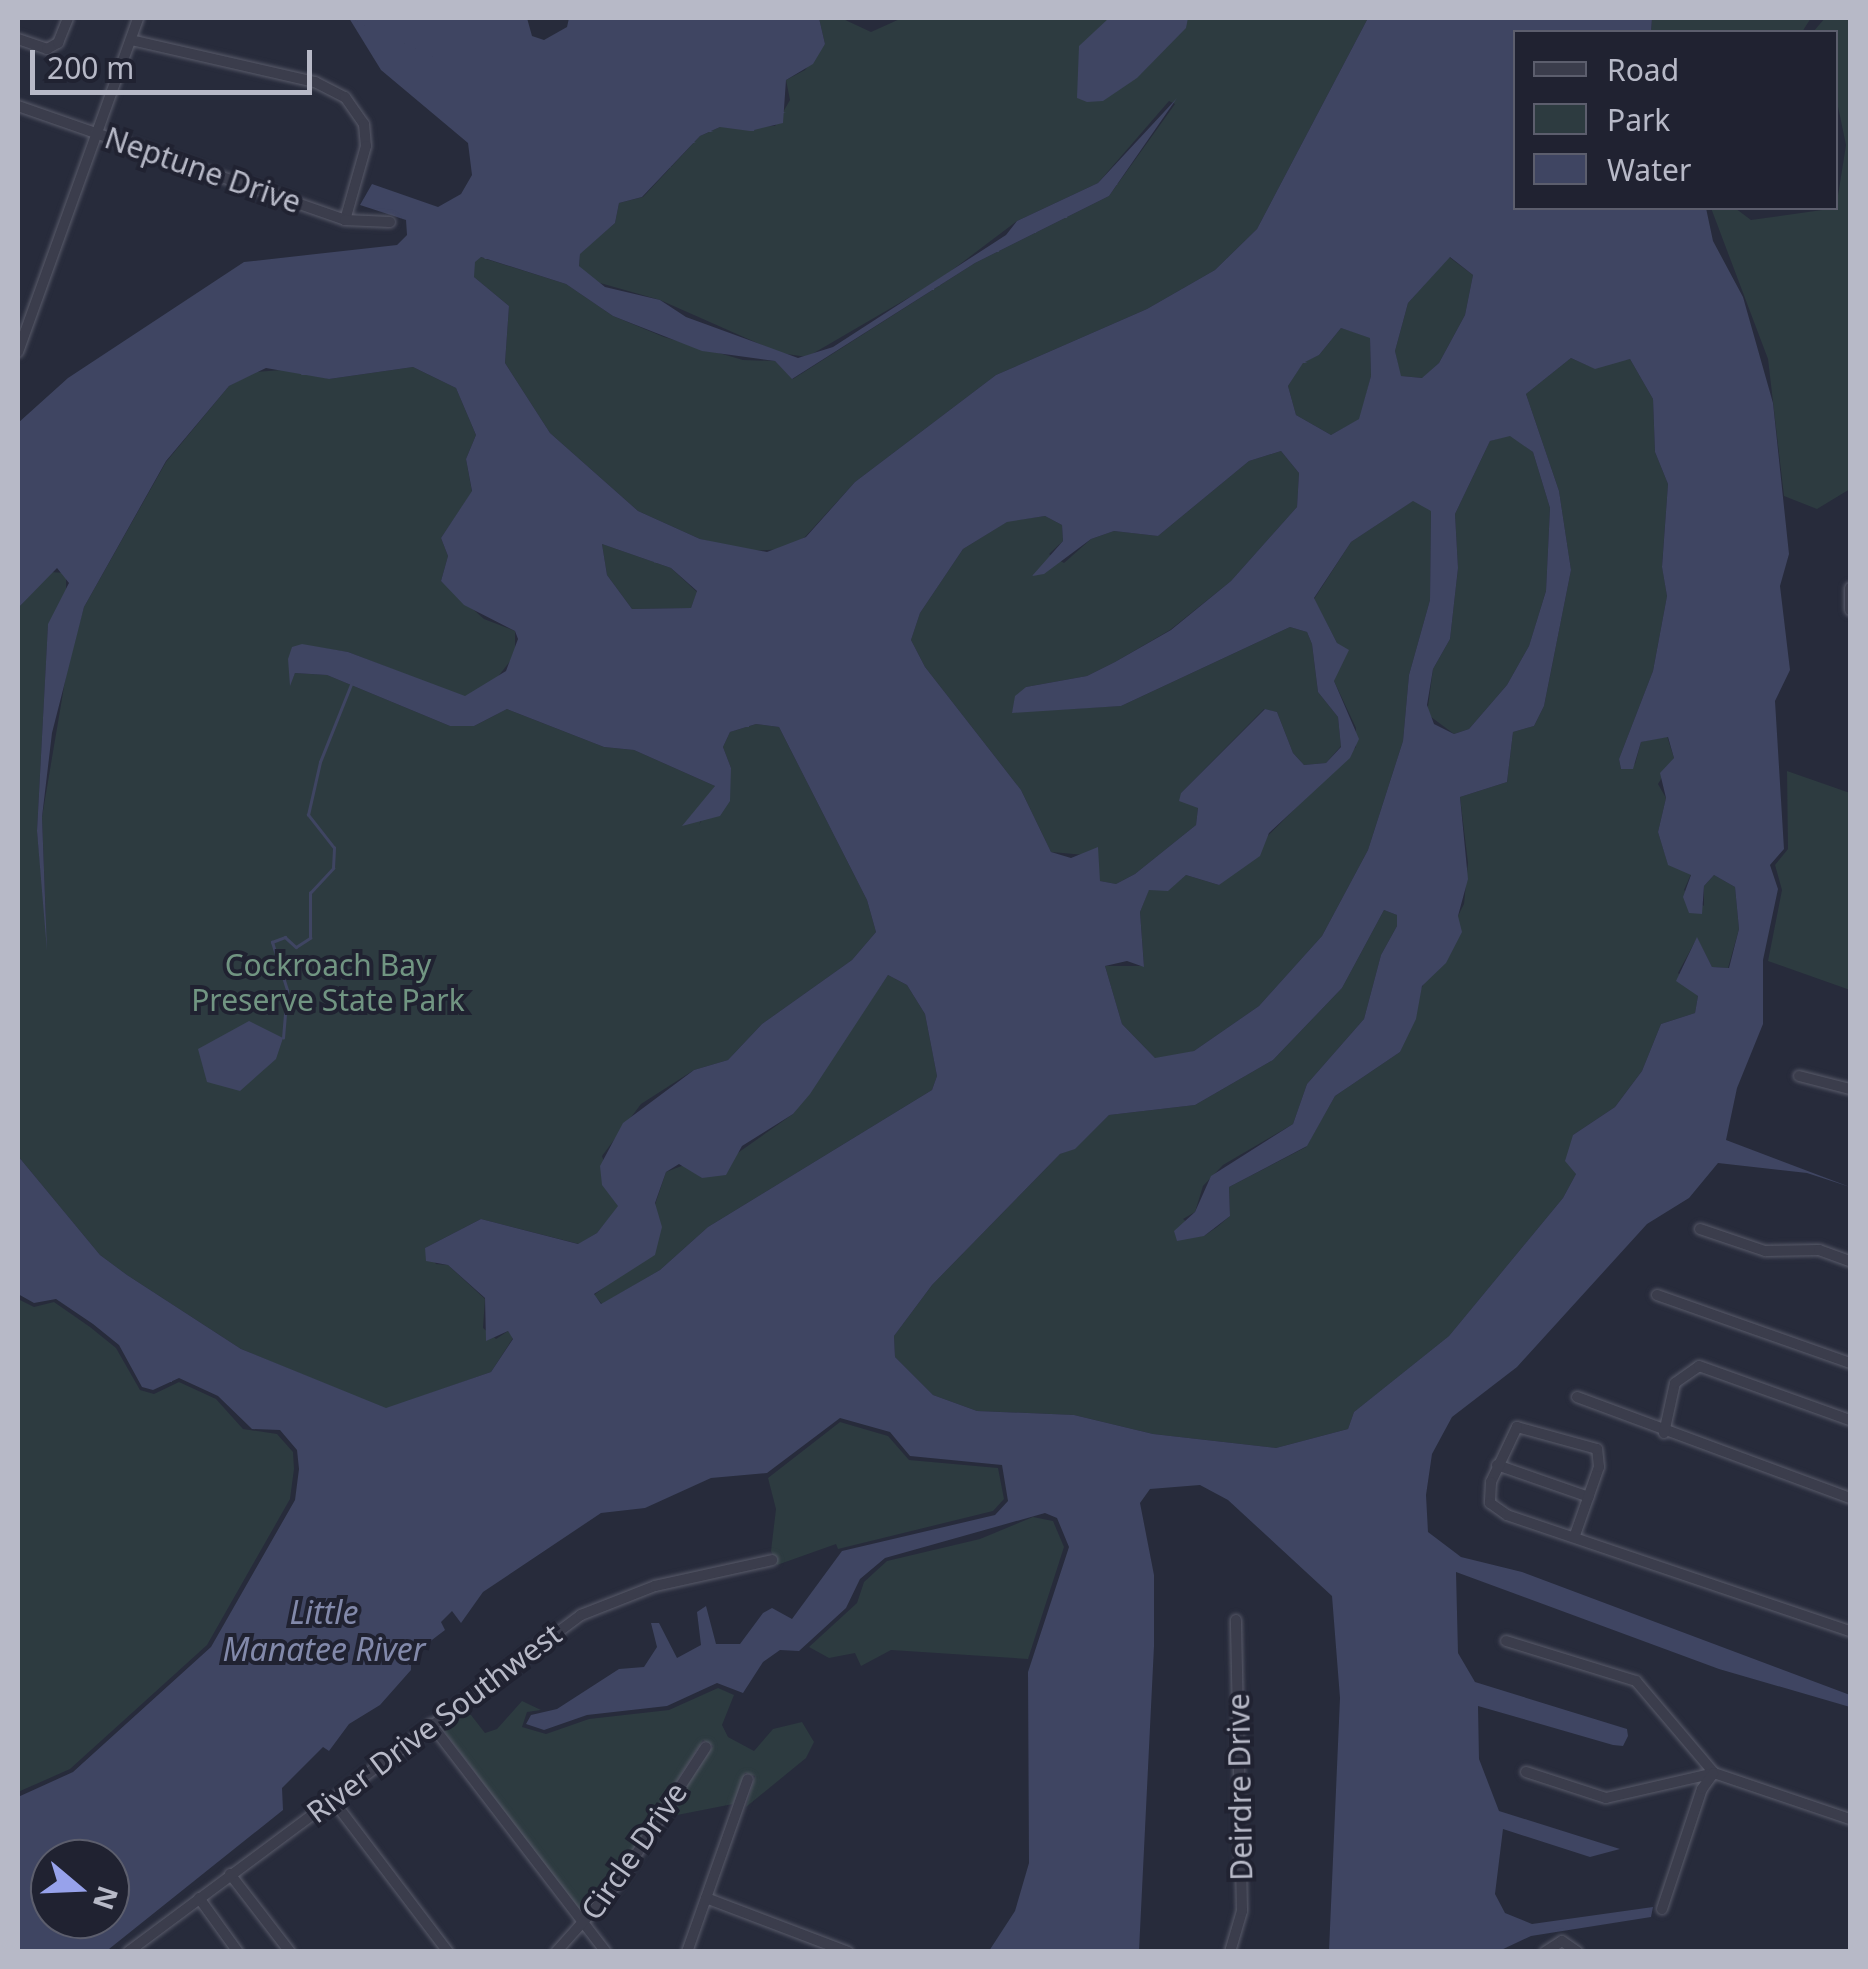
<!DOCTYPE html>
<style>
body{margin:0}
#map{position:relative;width:1868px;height:1969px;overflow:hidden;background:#272b3b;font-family:"Noto Sans",sans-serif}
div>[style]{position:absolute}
.green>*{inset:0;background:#2d3b40}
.water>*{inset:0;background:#3f4562}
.stream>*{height:2.5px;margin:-1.25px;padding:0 1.25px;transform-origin:1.25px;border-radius:1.25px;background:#3f4562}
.roads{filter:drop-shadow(0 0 2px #595b6a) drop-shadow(0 0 2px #595b6a)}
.minor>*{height:10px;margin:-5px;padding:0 5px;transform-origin:5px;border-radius:5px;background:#3b3d4c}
span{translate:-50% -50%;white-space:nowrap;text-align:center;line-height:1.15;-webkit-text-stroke:8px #202231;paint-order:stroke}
.street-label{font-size:30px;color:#b7b9c7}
.park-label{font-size:30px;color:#719582}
.water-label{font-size:32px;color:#8289aa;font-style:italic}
.frame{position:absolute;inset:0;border:20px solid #b7b9c7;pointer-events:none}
.legend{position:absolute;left:1513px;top:30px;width:325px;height:180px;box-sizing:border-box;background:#202231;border:2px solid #5c5e6d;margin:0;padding:12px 18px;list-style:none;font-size:30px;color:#b7b9c7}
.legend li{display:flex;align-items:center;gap:20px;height:50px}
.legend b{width:50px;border:2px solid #5c5e6d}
.north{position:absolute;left:30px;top:1839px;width:100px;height:100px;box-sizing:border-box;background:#202231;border:2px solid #5c5e6d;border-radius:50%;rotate:109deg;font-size:28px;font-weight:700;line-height:40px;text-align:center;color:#b7b9c7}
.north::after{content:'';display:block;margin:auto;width:35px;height:45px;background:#97a2eb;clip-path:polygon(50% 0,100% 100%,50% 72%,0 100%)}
.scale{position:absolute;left:30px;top:50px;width:282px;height:45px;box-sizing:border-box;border:5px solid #b7b9c7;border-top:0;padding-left:12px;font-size:30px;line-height:35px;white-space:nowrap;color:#b7b9c7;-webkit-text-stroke:8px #202231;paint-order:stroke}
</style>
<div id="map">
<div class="green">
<i style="clip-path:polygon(819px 18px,841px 18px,871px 32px,902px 18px,1368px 18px,1257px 229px,1215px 270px,1147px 309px,996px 375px,855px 482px,805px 537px,788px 549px,747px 551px,700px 539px,638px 511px,550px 433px,505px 363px,509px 306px,474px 277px,474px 262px,480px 257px,566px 284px,613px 316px,664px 337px,743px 360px,775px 361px,793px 379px,975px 263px,1109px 196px,1175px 104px,1169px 101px,1098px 183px,1017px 221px,939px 280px,807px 357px,780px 353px,660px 300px,593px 281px,579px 266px,580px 253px,615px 223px,619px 203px,643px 197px,700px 136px,720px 127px,775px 126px,790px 100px,786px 80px,805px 70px,825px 44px)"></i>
<i style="clip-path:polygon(1652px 18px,1811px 18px,1802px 32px,1651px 32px)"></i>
<i style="clip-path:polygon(1825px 18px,1850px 18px,1850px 489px,1817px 509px,1784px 496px,1768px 359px,1711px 208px,1735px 208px,1751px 220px,1836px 208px,1846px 145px,1836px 97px,1836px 32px,1813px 32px)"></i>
<i style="clip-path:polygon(1449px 257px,1473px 275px,1465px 315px,1439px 363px,1423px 378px,1400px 376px,1395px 351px,1408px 303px)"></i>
<i style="clip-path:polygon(1341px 328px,1370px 337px,1371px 376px,1360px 419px,1331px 435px,1296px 415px,1288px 386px,1303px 362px,1319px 355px)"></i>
<i style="clip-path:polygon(1571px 358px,1589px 366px,1630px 359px,1653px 399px,1655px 452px,1668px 484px,1662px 566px,1667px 596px,1653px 671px,1619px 759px,1621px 769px,1635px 764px,1641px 742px,1667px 736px,1674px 758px,1658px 784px,1666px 798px,1658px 832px,1668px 864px,1691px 874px,1684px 890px,1704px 906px,1704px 886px,1714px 875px,1735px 887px,1739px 929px,1728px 968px,1712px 967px,1697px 938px,1678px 973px,1698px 996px,1695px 1013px,1661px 1024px,1642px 1071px,1615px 1107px,1573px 1135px,1576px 1174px,1563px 1198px,1449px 1336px,1354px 1412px,1348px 1429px,1276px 1448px,1153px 1434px,1074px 1415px,977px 1411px,933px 1395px,895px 1357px,894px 1336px,932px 1285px,1060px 1154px,1075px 1148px,1109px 1115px,1195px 1105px,1273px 1060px,1342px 988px,1384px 910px,1397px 915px,1397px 926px,1381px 955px,1364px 1019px,1307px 1084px,1293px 1124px,1223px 1165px,1203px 1186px,1195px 1212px,1183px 1219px,1204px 1236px,1217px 1227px,1230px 1216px,1229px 1187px,1306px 1147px,1335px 1096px,1400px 1052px,1416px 999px,1464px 904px,1468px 863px,1460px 797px,1507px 782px,1513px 732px,1534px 726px,1544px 706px,1571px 570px,1559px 491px,1526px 394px)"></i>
<i style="clip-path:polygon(413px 367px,456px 388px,476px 435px,466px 459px,472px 492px,441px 538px,448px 556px,441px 581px,484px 619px,515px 631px,515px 655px,493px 683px,464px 697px,348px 652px,302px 645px,291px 682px,295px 673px,327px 675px,450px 726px,474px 726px,507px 709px,604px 747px,634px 750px,715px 786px,699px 825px,731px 768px,723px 747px,730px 732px,756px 724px,779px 727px,867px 900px,876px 932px,852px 960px,762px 1024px,728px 1060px,694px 1070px,641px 1104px,602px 1156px,619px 1206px,597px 1233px,579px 1244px,481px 1219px,425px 1248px,436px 1264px,448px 1265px,485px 1299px,483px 1328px,496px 1339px,508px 1331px,513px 1338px,491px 1372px,386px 1409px,241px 1349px,127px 1275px,100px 1255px,18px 1156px,18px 608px,50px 572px,66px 573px,66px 593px,48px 625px,37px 831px,46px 923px,42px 817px,68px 663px,84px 607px,166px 462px,229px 386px,255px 372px,295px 369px,329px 379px)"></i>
<i style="clip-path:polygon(1510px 435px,1533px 452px,1550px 508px,1546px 591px,1529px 646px,1507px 685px,1469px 729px,1454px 734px,1427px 714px,1433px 669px,1450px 639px,1458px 568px,1455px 514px,1490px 441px)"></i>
<i style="clip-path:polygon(1281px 451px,1299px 473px,1297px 507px,1231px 581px,1170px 630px,1115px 662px,1087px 676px,1026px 687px,1012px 712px,1121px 706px,1290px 627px,1307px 632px,1312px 644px,1318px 692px,1338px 717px,1341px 746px,1326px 763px,1304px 765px,1293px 753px,1277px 712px,1264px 709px,1181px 793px,1198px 808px,1196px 825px,1135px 874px,1116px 884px,1100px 881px,1085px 855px,1051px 852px,1021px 790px,925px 667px,911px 640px,920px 613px,963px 549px,1008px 521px,1045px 516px,1062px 525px,1063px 541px,1049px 554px,1064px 563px,1091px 539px,1114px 531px,1158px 536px,1249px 461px)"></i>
<i style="clip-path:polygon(1414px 500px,1431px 510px,1430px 600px,1409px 675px,1403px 741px,1368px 850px,1322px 936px,1259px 1006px,1194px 1051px,1165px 1061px,1155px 1058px,1122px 1024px,1105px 966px,1144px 966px,1140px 912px,1149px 889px,1168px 890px,1186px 875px,1219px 885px,1356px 747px,1356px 728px,1334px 681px,1337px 643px,1314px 599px,1351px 542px)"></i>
<i style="clip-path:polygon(602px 544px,671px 568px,697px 592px,691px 608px,632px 609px,607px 575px)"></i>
<i style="clip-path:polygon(1787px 771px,1850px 793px,1850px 990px,1768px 961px,1782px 890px,1775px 865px,1788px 849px)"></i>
<i style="clip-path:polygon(888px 975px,907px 985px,925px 1014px,937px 1076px,932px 1090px,708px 1227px,660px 1270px,602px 1304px,594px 1295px,635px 1264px,666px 1172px,684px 1165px,702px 1178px,793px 1114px)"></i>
<i style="clip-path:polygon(18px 1299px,34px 1307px,54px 1302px,90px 1327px,116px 1348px,140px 1390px,154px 1394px,179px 1382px,216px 1399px,243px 1429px,277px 1434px,293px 1452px,294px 1469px,290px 1499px,207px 1645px,70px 1769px,18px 1792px)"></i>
<i style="clip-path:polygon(840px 1422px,888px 1436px,909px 1460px,998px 1468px,1004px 1499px,993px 1511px,838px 1549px,836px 1544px,777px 1565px,771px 1551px,776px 1509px,768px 1478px)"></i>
<i style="clip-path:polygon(1033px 1517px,1053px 1521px,1064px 1547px,1028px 1659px,891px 1650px,861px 1666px,855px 1653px,829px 1658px,809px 1647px,857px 1603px,864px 1582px,887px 1561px,980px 1539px)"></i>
<i style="clip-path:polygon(718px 1688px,734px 1695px,722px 1725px,728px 1737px,754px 1751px,773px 1729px,802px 1722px,814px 1742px,806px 1758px,746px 1807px,755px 1776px,745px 1773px,733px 1804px,667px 1817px,713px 1746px,703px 1740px,633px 1849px,581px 1913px,441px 1727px,456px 1713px,471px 1715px,485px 1733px,497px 1729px,522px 1701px,541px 1710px,527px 1712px,522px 1727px,546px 1734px,589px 1719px,669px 1710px)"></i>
</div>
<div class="water">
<i style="clip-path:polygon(evenodd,349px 18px,527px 18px,532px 36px,544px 40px,567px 27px,569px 18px,819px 18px,825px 44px,813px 64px,786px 80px,783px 123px,750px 131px,720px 127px,700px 136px,642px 197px,619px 203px,615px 223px,580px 254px,579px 266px,605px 287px,660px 300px,686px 317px,798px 358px,833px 347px,1006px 235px,1017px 221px,1098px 183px,1177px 98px,1109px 196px,975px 263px,792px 379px,775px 361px,702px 351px,613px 316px,566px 284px,481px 257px,475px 262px,474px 277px,509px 306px,505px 363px,550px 433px,638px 511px,700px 539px,767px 552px,806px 537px,855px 482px,996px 375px,1147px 309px,1215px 270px,1257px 229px,1368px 18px,1652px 18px,1651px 32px,1516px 32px,1516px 208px,1706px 208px,1713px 241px,1743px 297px,1773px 403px,1789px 554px,1780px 586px,1790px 670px,1775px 701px,1784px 849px,1770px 865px,1778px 889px,1763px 960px,1763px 1024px,1737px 1088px,1726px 1140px,1850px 1187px,1807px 1173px,1718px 1163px,1689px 1198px,1647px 1224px,1517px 1367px,1452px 1417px,1432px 1454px,1426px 1495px,1428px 1532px,1461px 1557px,1522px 1572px,1850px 1695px,1850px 1707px,1719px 1669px,1456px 1572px,1458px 1653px,1475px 1682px,1627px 1729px,1628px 1736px,1623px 1746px,1613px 1745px,1478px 1706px,1479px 1759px,1499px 1811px,1620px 1849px,1590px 1857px,1503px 1829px,1495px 1894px,1505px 1913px,1532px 1924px,1653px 1907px,1651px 1917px,1531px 1936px,1499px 1951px,1329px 1951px,1340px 1698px,1332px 1596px,1228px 1500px,1200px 1485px,1150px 1489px,1140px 1503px,1154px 1575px,1154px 1646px,1139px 1951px,989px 1951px,1015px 1911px,1029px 1863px,1028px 1672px,1069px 1547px,1057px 1518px,1045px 1513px,885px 1558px,860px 1579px,846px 1608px,799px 1651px,780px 1650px,763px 1662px,743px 1693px,717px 1683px,667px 1706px,587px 1715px,544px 1730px,526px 1724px,531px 1715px,557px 1709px,619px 1669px,644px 1667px,657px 1647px,651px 1623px,659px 1623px,677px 1658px,701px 1645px,697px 1612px,706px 1606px,716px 1644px,740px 1644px,763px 1613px,772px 1608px,792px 1619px,842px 1551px,995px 1515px,1008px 1501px,1002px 1465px,910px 1456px,890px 1432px,840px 1418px,767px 1473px,711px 1478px,645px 1508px,601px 1513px,483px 1592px,461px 1623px,452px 1611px,441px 1622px,445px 1630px,411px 1656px,411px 1670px,380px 1705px,349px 1724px,329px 1751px,323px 1747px,282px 1788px,283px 1810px,109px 1949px,18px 1951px,18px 1797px,73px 1772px,211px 1647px,295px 1500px,299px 1469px,297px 1450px,280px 1430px,252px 1429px,218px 1396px,179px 1378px,153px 1390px,142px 1387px,119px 1345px,93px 1324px,56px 1299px,34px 1303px,18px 1294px,18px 1156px,100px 1255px,127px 1275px,241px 1349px,386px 1408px,491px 1372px,513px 1339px,508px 1331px,486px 1341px,485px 1298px,448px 1265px,426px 1261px,425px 1248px,481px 1219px,578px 1244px,597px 1233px,618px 1206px,602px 1185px,600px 1166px,623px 1123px,694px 1070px,728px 1060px,762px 1024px,852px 960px,876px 932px,867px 900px,779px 727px,756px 724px,730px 732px,723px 747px,731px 768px,730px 801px,720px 816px,682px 826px,715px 786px,634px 750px,604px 747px,507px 709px,474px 726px,450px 726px,327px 675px,295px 673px,290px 686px,288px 659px,292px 647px,302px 644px,348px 652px,465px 696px,506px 671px,518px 639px,515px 631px,464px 605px,441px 581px,448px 556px,441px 538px,472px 491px,466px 459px,476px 435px,456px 388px,413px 367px,329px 379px,266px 368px,229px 386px,166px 461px,84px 607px,52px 733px,42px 817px,47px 951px,37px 831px,48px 624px,69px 583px,57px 568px,18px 608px,18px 423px,68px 378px,244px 262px,397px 245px,407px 235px,406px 220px,360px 205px,372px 184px,438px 207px,461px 194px,472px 175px,468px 143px,381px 70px,349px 18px,1450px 257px,1473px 275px,1465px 315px,1439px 363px,1422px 378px,1401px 376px,1395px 351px,1408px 303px,1450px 257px,349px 18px,1341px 328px,1370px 338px,1371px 376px,1359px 419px,1331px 435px,1296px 415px,1288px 386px,1303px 363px,1319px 355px,1341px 328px,349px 18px,1571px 358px,1595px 369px,1630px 359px,1653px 399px,1655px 452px,1668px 484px,1662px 567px,1667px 596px,1653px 671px,1619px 759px,1621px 769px,1633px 769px,1641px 742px,1668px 737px,1674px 758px,1660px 773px,1666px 798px,1658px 832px,1668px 865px,1691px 875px,1683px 897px,1689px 913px,1702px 914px,1704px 886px,1714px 875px,1735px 887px,1739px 929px,1729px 968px,1712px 967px,1697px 937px,1676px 981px,1698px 996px,1695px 1013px,1661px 1024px,1642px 1071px,1615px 1107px,1573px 1135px,1565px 1161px,1576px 1174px,1563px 1198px,1449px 1336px,1354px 1412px,1348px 1429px,1276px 1448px,1153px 1434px,1074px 1415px,977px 1411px,933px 1395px,895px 1357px,894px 1336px,932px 1285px,1060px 1154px,1075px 1149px,1109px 1115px,1195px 1105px,1273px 1060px,1342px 988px,1384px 910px,1397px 915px,1397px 926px,1381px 955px,1364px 1019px,1307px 1084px,1293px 1124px,1211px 1176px,1195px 1212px,1174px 1231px,1177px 1241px,1204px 1236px,1230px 1216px,1229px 1187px,1307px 1146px,1335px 1096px,1400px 1052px,1416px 1019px,1422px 986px,1446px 963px,1462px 932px,1458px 916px,1468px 879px,1460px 797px,1507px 782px,1513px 732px,1534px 726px,1544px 706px,1571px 570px,1559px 491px,1526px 394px,1571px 358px,349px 18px,1510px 436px,1533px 452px,1550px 508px,1546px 591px,1529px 646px,1507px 685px,1469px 729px,1454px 734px,1434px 724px,1427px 705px,1433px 669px,1450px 639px,1458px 568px,1455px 514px,1490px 441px,1510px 436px,349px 18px,1281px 451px,1299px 473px,1297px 507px,1231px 581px,1171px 630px,1115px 662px,1087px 676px,1026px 687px,1015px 696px,1012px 713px,1121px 706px,1290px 627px,1307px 632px,1312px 644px,1318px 692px,1338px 717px,1341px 747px,1326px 763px,1304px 765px,1293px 753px,1277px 712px,1265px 709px,1181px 793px,1179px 801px,1198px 808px,1196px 825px,1135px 874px,1116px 884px,1100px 881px,1098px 847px,1071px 858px,1051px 852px,1021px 790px,925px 667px,911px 640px,920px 613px,963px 549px,1007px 522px,1045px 516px,1062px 525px,1063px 541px,1032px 576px,1044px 574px,1091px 539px,1114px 531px,1158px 536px,1249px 461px,1281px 451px,349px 18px,1413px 501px,1431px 511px,1430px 600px,1409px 675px,1403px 741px,1368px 850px,1322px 936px,1259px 1006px,1194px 1051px,1155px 1058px,1122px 1024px,1105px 966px,1127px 961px,1144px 967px,1140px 912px,1149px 890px,1168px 891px,1186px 875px,1219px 885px,1260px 856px,1269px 833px,1350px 758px,1359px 739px,1334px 681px,1349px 650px,1337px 643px,1314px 598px,1351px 542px,1413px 501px,349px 18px,602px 544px,671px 568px,697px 591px,691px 608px,632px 609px,607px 575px,602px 544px,349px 18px,888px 975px,907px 985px,925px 1014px,937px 1076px,932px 1090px,708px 1227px,660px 1270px,601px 1304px,594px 1294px,655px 1255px,662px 1227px,655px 1203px,666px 1172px,679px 1164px,702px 1178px,726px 1175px,742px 1146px,793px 1114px,810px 1094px,888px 975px,349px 18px,110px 1859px,110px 1919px,50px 1919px,50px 1859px,110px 1859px)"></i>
<i style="clip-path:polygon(1109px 18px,1188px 18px,1186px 28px,1137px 78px,1103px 101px,1087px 102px,1077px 98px,1079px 46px)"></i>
<i style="clip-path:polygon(249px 1021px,283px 1038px,276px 1059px,240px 1091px,207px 1082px,198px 1049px)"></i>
</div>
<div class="stream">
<i style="left:283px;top:1038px;width:48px;rotate:-85.2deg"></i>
<i style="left:287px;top:990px;width:50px;rotate:-107.4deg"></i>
<i style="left:272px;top:942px;width:14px;rotate:-21deg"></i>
<i style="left:285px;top:937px;width:15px;rotate:42deg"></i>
<i style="left:296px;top:947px;width:17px;rotate:-33deg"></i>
<i style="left:310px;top:938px;width:45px;rotate:-90deg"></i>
<i style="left:310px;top:893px;width:34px;rotate:-47deg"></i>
<i style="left:333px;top:868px;width:20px;rotate:-87deg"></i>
<i style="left:334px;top:848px;width:42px;rotate:-128.2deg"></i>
<i style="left:308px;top:815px;width:54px;rotate:-77.2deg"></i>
<i style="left:320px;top:762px;width:86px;rotate:-68.2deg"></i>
</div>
<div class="roads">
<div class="minor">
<i style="left:18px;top:39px;width:31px;rotate:19deg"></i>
<i style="left:47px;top:49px;width:13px;rotate:-29deg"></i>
<i style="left:58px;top:43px;width:27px;rotate:-68deg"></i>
<i style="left:131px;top:40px;width:189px;rotate:12.9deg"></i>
<i style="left:315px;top:82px;width:34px;rotate:27deg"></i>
<i style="left:345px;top:97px;width:33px;rotate:55deg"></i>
<i style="left:364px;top:124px;width:22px;rotate:85deg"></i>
<i style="left:366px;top:146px;width:77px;rotate:105.8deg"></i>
<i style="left:18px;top:106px;width:346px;rotate:19.2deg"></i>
<i style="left:345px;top:220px;width:45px;rotate:2.5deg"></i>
<i style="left:18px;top:352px;width:355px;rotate:-70.2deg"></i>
<i style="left:1850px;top:588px;width:22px;rotate:90deg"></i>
<i style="left:1799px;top:1076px;width:53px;rotate:14.3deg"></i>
<i style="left:1700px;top:1229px;width:69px;rotate:18.7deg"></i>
<i style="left:1765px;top:1251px;width:54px;rotate:-1.1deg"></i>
<i style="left:1819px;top:1250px;width:33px;rotate:20deg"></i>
<i style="left:1657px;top:1295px;width:205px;rotate:19.4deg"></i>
<i style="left:1577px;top:1397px;width:291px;rotate:20.3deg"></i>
<i style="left:1664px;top:1433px;width:51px;rotate:-77.6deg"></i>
<i style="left:1675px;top:1383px;width:29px;rotate:-35deg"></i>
<i style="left:1699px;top:1366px;width:160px;rotate:19.7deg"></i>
<i style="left:1497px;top:1465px;width:97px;rotate:19.2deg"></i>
<i style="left:1575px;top:1535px;width:72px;rotate:-70.6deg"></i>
<i style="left:1599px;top:1467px;width:18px;rotate:-96deg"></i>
<i style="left:1597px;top:1449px;width:83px;rotate:-164.6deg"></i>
<i style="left:1517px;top:1427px;width:61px;rotate:115.3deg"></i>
<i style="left:1491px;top:1482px;width:21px;rotate:93deg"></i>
<i style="left:1490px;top:1503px;width:21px;rotate:35deg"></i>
<i style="left:1507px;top:1515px;width:362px;rotate:18.7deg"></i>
<i style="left:1506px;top:1641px;width:136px;rotate:17.1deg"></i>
<i style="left:1636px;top:1681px;width:121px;rotate:49.7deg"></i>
<i style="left:431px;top:1724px;width:287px;rotate:52.5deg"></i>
<i style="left:1526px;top:1772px;width:84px;rotate:18deg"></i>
<i style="left:1606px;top:1798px;width:111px;rotate:-13deg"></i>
<i style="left:1714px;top:1773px;width:144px;rotate:18.7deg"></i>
<i style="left:332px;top:1799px;width:192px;rotate:52.8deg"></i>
<i style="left:230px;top:1874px;width:98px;rotate:52.4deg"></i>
<i style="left:199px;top:1898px;width:67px;rotate:54.2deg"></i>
<i style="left:706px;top:1898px;width:152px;rotate:20.8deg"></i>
<i style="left:1662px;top:1909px;width:126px;rotate:-71.6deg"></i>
<i style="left:1702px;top:1789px;width:19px;rotate:-54deg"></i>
<i style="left:128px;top:1952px;width:565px;rotate:-36.65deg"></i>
<i style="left:581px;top:1615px;width:79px;rotate:-21.4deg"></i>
<i style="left:655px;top:1586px;width:120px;rotate:-12.5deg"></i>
<i style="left:556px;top:1952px;width:91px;rotate:-48.1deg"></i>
<i style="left:617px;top:1884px;width:163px;rotate:-57deg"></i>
<i style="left:687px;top:1952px;width:183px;rotate:-70.6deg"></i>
<i style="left:1230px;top:1952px;width:43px;rotate:-73.7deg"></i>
<i style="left:1242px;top:1911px;width:291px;rotate:-91.2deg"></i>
<i style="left:1545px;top:1952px;width:20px;rotate:-33deg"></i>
<i style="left:1562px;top:1941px;width:19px;rotate:35deg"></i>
</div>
</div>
<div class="street-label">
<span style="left:203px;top:170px;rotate:19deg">Neptune Drive</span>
<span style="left:434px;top:1723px;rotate:-37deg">River Drive Southwest</span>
<span style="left:1240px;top:1787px;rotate:-91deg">Deirdre Drive</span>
<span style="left:634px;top:1851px;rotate:-55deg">Circle Drive</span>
</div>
<div class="park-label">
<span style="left:328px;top:982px">Cockroach Bay<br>Preserve State Park</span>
</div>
<div class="water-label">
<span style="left:324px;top:1631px">Little<br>Manatee River</span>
</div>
<div class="frame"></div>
<ul class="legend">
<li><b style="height:12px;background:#3b3d4c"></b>Road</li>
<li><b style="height:28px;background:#2d3b40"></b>Park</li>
<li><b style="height:28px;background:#3f4562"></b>Water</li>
</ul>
<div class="north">N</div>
<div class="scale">200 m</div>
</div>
